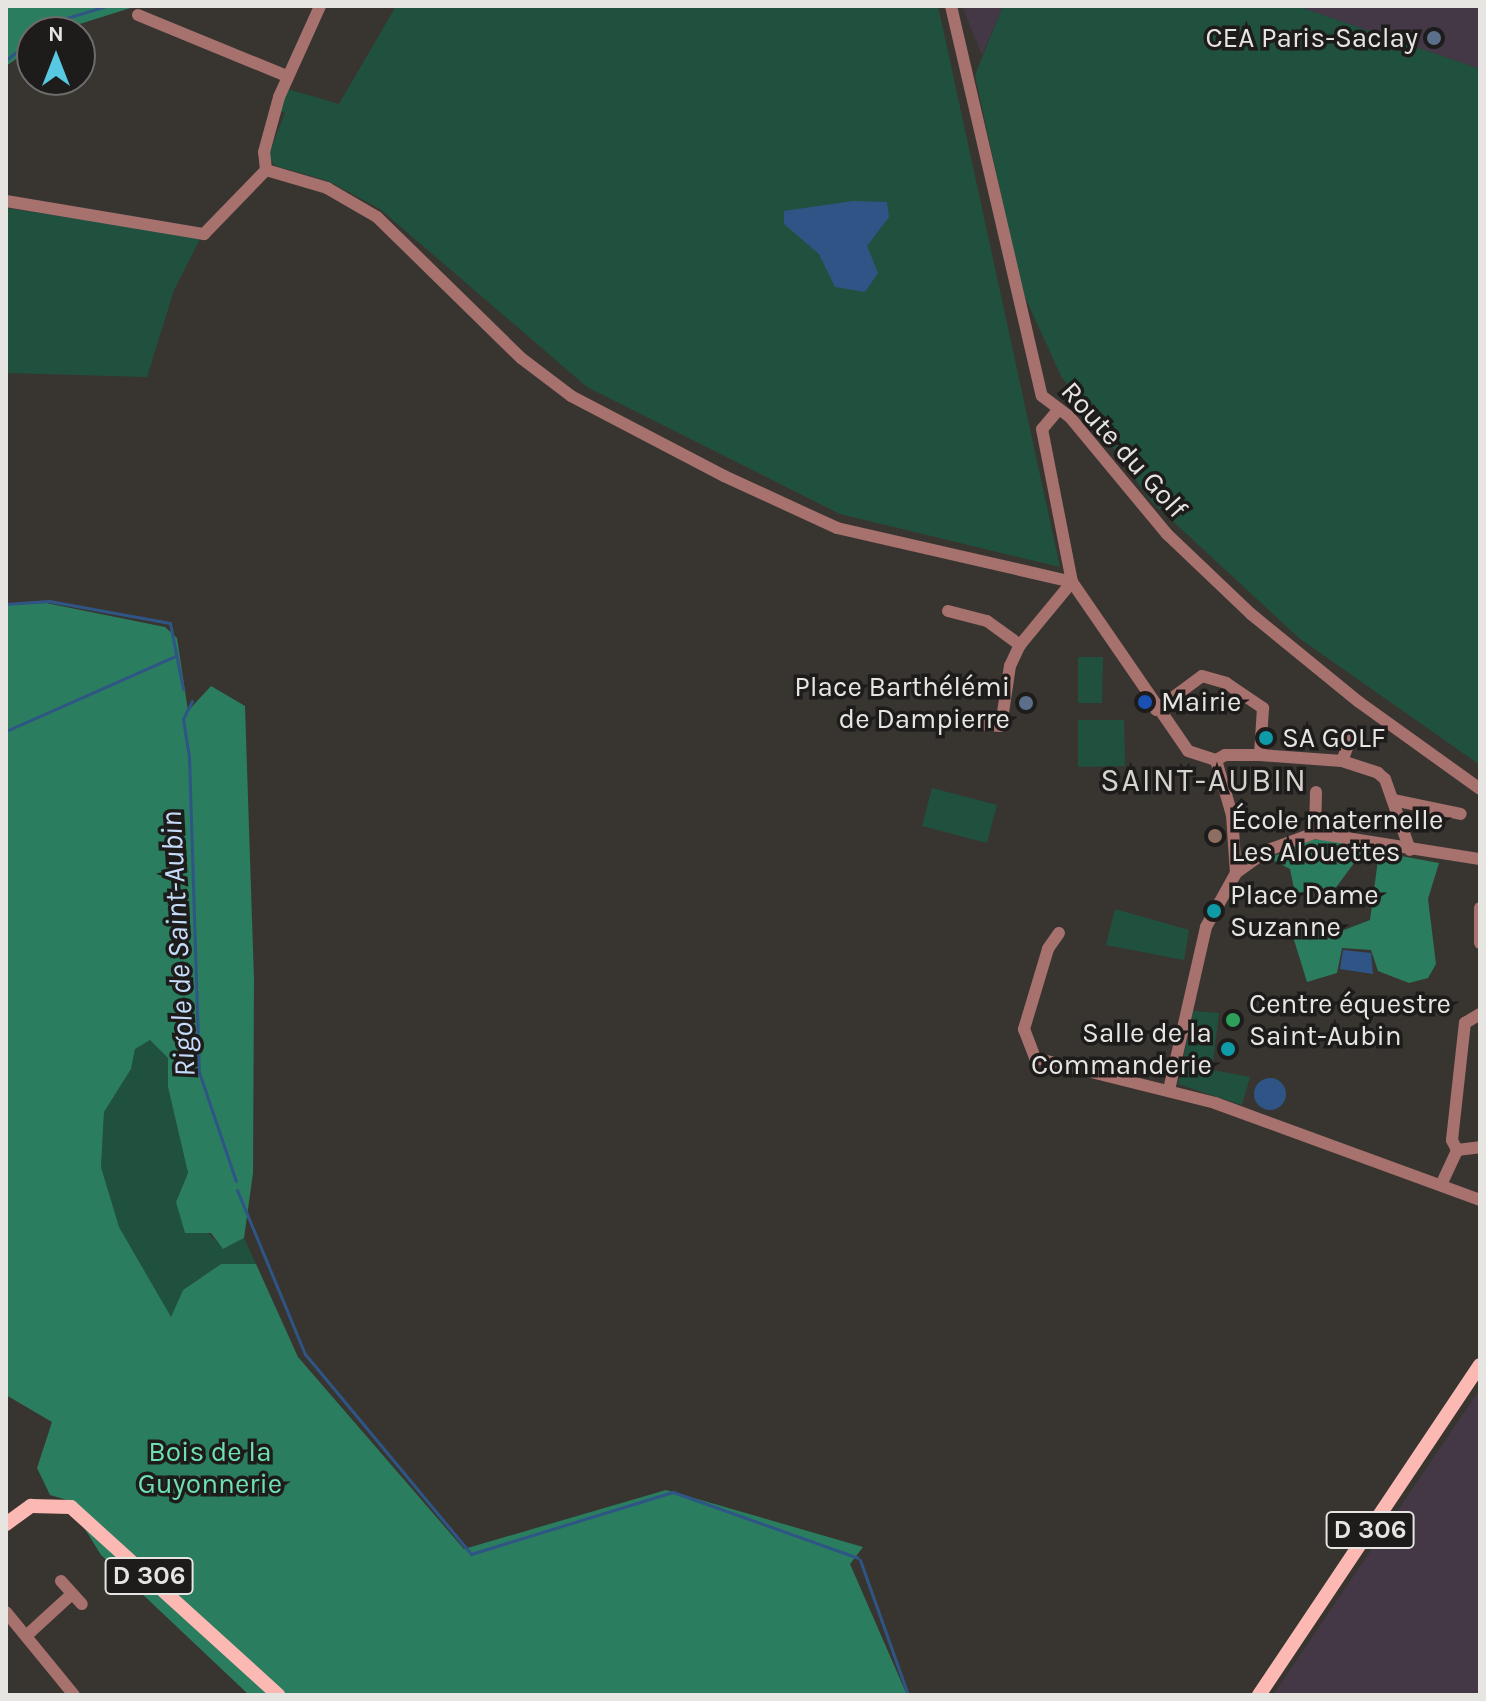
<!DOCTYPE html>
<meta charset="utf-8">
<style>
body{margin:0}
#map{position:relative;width:1486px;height:1701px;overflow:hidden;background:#383531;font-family:Karla,sans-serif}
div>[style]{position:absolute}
.industrial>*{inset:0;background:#453846}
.green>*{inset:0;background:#20513e}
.forest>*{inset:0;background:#2a7d5e}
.water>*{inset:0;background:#2f5587}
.round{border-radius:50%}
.stream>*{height:3px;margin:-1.5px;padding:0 1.5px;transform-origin:1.5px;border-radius:1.5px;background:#2f5587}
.minor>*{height:12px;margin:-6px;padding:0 6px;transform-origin:6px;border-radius:6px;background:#a7716d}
.major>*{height:14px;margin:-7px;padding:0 7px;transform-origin:7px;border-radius:7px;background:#fcb9b4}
.dots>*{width:22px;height:22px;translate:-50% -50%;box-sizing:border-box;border:4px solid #1e1c1b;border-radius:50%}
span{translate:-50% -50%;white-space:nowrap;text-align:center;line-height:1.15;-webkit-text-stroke:7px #1e1c1b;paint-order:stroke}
.shield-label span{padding:2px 6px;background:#1e1c1b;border:2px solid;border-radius:6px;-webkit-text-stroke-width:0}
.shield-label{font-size:26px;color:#e7e5e2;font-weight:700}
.poi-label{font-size:28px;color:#e7e5e2}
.right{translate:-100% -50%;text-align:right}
.left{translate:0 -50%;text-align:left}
.street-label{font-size:28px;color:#e7e5e2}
.park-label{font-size:28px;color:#6ee0b2}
.water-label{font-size:30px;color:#c5dcfb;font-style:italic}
.quarter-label{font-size:32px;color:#d6d2ce;letter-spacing:2px}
.frame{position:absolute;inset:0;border:8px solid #e7e5e2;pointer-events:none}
.north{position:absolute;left:16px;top:16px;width:80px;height:80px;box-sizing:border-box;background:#1e1c1b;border:2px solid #6e6c6b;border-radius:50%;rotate:0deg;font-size:22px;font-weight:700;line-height:32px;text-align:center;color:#e7e5e2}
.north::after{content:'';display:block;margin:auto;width:28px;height:36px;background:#58c9e3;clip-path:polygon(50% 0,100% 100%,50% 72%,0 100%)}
</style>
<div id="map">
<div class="industrial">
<i style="clip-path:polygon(962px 6px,1003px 6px,982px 55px)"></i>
<i style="clip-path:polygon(1297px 6px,1480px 6px,1480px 69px)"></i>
<i style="clip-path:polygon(1480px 1389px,1480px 1695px,1273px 1695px)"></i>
</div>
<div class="green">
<i style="clip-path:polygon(396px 6px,938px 6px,1060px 567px,840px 514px,587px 387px,380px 209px,328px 181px,276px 166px,267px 158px,285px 113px,280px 111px,287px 89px,339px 104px)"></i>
<i style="clip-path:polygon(1003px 6px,1297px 6px,1480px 69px,1480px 765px,1299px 638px,1151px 501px,1061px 376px,1021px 288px,975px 75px)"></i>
<i style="clip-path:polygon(6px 208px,201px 237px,174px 290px,147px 377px,6px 373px)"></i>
<i style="clip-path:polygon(1078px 657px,1103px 657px,1102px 703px,1078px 703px)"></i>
<i style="clip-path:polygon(1078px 720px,1124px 720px,1125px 766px,1078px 767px)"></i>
<i style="clip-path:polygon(932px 788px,997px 805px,987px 843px,922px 826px)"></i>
<i style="clip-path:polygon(1115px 909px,1189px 930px,1184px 960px,1106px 945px)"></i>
<i style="clip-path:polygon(1193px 1011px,1219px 1013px,1212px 1070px,1250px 1077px,1242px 1105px,1178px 1084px)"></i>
<i style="clip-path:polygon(150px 1039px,168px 1058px,168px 1087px,188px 1173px,176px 1202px,224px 1249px,244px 1238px,256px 1264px,221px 1264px,183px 1290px,171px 1318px,119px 1228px,101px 1167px,104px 1112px,131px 1069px,135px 1049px)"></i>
</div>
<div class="forest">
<i style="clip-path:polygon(6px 6px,137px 6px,54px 32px,32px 32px,32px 48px,6px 66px)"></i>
<i style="clip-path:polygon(46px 603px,165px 627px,177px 638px,188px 711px,211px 686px,245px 706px,254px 980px,253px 1173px,244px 1238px,223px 1249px,211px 1233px,185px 1233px,176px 1202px,188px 1173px,168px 1087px,168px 1058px,150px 1040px,135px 1049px,131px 1069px,104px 1112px,101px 1167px,119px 1227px,171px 1317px,183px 1290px,221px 1264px,256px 1264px,298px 1357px,464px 1549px,666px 1490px,863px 1547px,850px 1564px,907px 1695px,249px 1695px,101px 1555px,67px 1500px,50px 1495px,37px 1468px,52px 1422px,6px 1395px,6px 605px)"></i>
<i style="clip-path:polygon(1325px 839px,1366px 847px,1334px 890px,1295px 893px,1290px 869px,1269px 858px,1312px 840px)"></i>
<i style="clip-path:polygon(1379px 852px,1439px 863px,1428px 899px,1436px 964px,1428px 978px,1409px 983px,1378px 971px,1371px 950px,1342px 948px,1337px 973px,1307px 982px,1290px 927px,1344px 930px,1370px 920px)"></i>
</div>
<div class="water">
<i style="clip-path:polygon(853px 201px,887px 202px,889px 217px,867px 246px,878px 273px,865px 292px,835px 287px,819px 254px,784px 224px,784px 211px)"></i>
<i style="clip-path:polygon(1343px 950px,1371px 953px,1373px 974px,1340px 969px)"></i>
<i class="round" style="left:1254px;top:1078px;width:32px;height:32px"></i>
</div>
<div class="stream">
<i style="left:43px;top:32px;width:18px;rotate:-38deg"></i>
<i style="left:57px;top:21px;width:51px;rotate:-17deg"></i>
<i style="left:6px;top:60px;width:33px;rotate:-38deg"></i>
<i style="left:6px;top:604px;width:43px;rotate:-4deg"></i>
<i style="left:49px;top:601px;width:123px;rotate:10.3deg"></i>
<i style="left:170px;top:623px;width:67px;rotate:78.9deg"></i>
<i style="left:192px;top:701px;width:20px;rotate:117deg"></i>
<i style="left:183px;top:719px;width:38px;rotate:81deg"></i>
<i style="left:189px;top:757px;width:315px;rotate:88.2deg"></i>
<i style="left:199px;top:1072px;width:115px;rotate:71.3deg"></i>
<i style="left:6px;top:731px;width:185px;rotate:-23.9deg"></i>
<i style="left:237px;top:1190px;width:178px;rotate:67.5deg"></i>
<i style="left:305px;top:1354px;width:260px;rotate:50.3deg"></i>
<i style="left:471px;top:1554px;width:211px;rotate:-17.1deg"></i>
<i style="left:673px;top:1492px;width:196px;rotate:19.6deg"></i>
<i style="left:860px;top:1560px;width:143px;rotate:70.4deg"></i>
</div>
<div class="minor">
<i style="left:951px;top:6px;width:400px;rotate:76.9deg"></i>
<i style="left:1042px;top:396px;width:34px;rotate:37deg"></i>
<i style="left:1069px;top:416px;width:153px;rotate:50.3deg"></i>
<i style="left:1167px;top:534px;width:116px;rotate:43.6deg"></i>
<i style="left:1251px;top:614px;width:139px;rotate:39.2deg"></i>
<i style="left:1359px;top:702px;width:149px;rotate:35.7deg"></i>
<i style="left:138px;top:15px;width:161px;rotate:22.3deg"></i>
<i style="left:266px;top:170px;width:64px;rotate:16.4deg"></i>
<i style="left:327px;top:188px;width:58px;rotate:30.1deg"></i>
<i style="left:377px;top:217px;width:202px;rotate:44.4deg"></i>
<i style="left:521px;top:358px;width:63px;rotate:37.2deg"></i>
<i style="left:571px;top:396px;width:173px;rotate:27.6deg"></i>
<i style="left:724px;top:476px;width:124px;rotate:24.7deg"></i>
<i style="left:837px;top:528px;width:241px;rotate:12.9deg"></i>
<i style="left:266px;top:170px;width:18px;rotate:-96deg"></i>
<i style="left:264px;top:152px;width:57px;rotate:-74.7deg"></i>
<i style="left:279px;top:97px;width:100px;rotate:-65.7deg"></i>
<i style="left:6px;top:201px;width:201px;rotate:9.5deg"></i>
<i style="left:204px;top:234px;width:89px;rotate:-45.9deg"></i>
<i style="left:1059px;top:409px;width:26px;rotate:130deg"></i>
<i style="left:1042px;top:429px;width:156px;rotate:78.9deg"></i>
<i style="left:1072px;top:582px;width:205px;rotate:55.5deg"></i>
<i style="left:1188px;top:751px;width:29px;rotate:18deg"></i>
<i style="left:1216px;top:760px;width:57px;rotate:73.8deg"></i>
<i style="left:1232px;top:815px;width:58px;rotate:86.1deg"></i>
<i style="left:1236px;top:873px;width:62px;rotate:119.1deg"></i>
<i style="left:1206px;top:927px;width:167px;rotate:102.8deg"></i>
<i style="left:948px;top:611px;width:40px;rotate:14.4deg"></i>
<i style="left:987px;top:621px;width:41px;rotate:36deg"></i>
<i style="left:1156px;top:710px;width:57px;rotate:-36.5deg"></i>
<i style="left:1202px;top:676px;width:25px;rotate:16deg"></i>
<i style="left:1226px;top:683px;width:45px;rotate:34deg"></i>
<i style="left:1263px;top:708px;width:47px;rotate:93.7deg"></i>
<i style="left:930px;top:721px;width:71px;rotate:4deg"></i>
<i style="left:1001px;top:726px;width:61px;rotate:-81.5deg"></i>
<i style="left:1010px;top:666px;width:23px;rotate:-65deg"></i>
<i style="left:1020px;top:645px;width:82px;rotate:-50.5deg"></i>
<i style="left:1216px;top:760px;width:10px;rotate:-29deg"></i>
<i style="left:1225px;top:755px;width:35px"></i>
<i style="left:1260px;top:755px;width:82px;rotate:4.2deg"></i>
<i style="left:1342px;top:761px;width:38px;rotate:18deg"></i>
<i style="left:1378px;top:773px;width:9px;rotate:41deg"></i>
<i style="left:1385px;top:779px;width:75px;rotate:70.6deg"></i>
<i style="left:1342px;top:761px;width:28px;rotate:-69deg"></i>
<i style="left:1393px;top:800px;width:69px;rotate:11.6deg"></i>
<i style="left:1315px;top:833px;width:41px;rotate:-88.6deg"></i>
<i style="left:1236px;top:873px;width:39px;rotate:-36deg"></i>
<i style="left:1268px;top:850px;width:50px;rotate:-19.9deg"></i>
<i style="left:1315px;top:833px;width:167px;rotate:9deg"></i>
<i style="left:1480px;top:908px;width:35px;rotate:90deg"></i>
<i style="left:1059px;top:933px;width:19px;rotate:125deg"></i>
<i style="left:1048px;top:949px;width:84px;rotate:106.7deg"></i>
<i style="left:1024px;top:1029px;width:31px;rotate:69deg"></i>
<i style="left:1035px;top:1058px;width:186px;rotate:14deg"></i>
<i style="left:1215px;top:1103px;width:282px;rotate:20.1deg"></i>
<i style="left:1457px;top:1150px;width:11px;rotate:-117deg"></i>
<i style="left:1452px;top:1140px;width:118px;rotate:-83.7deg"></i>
<i style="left:1465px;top:1023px;width:17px;rotate:-31deg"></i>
<i style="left:1441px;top:1185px;width:38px;rotate:-65deg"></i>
<i style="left:1457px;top:1150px;width:23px;rotate:-7deg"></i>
<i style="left:61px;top:1581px;width:31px;rotate:48deg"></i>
<i style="left:6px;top:1612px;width:107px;rotate:50.7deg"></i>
<i style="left:26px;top:1636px;width:62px;rotate:-42.4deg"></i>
</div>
<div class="major">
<i style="left:6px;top:1524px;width:31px;rotate:-36deg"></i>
<i style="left:31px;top:1506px;width:40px;rotate:1.4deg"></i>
<i style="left:71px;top:1507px;width:280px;rotate:42.2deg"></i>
<i style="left:1259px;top:1695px;width:397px;rotate:-56.2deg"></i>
</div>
<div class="dots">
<i style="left:1434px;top:38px;background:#5c6f8a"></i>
<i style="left:1145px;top:702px;background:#1a4fb4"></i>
<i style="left:1026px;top:703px;background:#5c6f8a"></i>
<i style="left:1266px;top:738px;background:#0f9aa8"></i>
<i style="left:1215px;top:836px;background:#8d6e63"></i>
<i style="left:1214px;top:911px;background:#0f9aa8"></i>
<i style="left:1233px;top:1020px;background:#2e9e5b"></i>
<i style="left:1228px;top:1049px;background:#0f9aa8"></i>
</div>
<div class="shield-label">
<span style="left:1370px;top:1530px">D 306</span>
<span style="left:149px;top:1576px">D 306</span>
</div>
<div class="poi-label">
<span class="right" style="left:1418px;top:38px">CEA Paris-Saclay</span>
<span class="right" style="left:1010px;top:703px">Place Barthélémi<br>de Dampierre</span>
<span class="left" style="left:1161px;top:702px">Mairie</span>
<span class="left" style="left:1282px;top:738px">SA GOLF</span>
<span class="left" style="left:1231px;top:836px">École maternelle<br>Les Alouettes</span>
<span class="left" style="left:1230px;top:911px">Place Dame<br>Suzanne</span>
<span class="left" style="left:1249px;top:1020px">Centre équestre<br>Saint-Aubin</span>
<span class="right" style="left:1212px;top:1049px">Salle de la<br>Commanderie</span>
</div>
<div class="street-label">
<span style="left:1124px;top:450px;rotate:48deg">Route du Golf</span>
</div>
<div class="park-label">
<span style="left:210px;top:1468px">Bois de la<br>Guyonnerie</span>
</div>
<div class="water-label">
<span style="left:178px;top:944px;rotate:-93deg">Rigole de Saint-Aubin</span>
</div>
<div class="quarter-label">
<span style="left:1204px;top:781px">SAINT-AUBIN</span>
</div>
<div class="frame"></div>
<div class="north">N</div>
</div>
